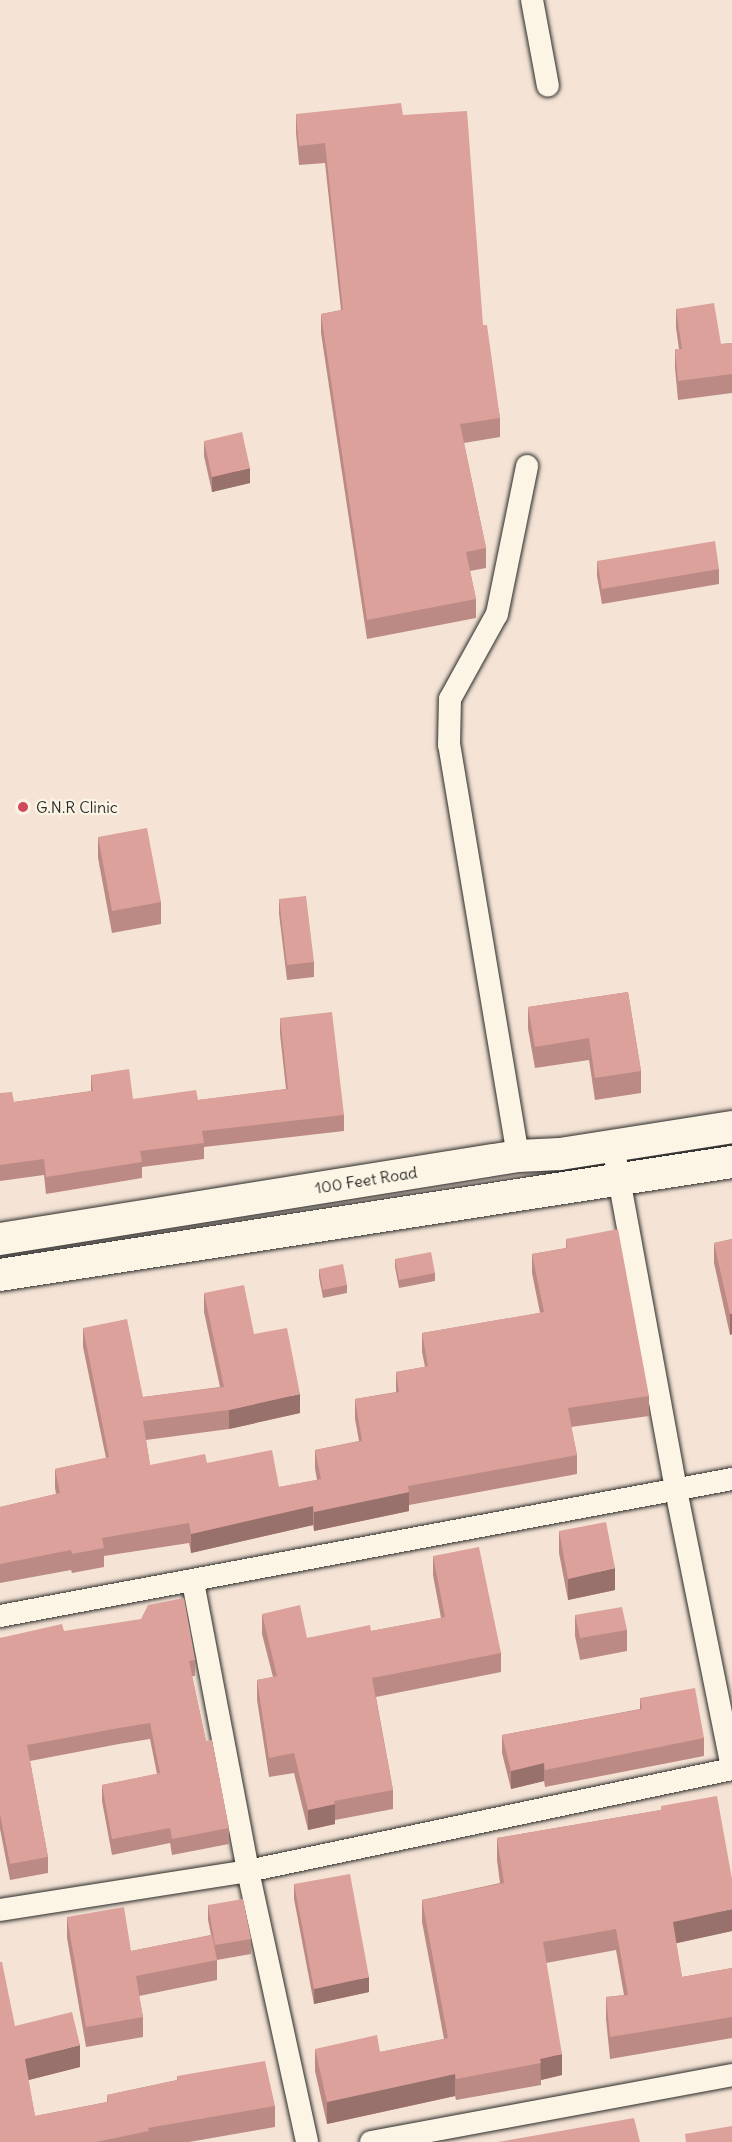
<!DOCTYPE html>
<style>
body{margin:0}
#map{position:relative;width:732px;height:2142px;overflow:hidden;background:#f5e4d6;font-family:Delius,sans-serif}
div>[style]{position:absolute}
.roads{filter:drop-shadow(0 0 2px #2b2b2b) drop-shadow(0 0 2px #2b2b2b)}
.street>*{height:22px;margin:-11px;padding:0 11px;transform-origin:11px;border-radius:11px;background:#fcf5e5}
.secondary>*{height:32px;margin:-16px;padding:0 16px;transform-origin:16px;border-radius:16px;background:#fcf5e5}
.wall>*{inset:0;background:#bc8a84}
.shaded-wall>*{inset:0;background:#99716c}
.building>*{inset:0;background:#dba19a}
.dots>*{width:16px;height:16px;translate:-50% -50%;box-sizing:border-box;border:3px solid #fcf5e5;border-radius:50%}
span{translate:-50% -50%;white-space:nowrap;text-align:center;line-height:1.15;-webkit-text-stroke:4.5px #fcf5e5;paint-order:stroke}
.poi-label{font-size:16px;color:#2b2b2b}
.left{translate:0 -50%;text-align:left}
.street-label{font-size:16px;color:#2b2b2b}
</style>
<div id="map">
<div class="roads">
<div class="street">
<i style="left:532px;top:0;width:87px;rotate:79.5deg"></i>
<i style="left:613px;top:1146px;width:350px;rotate:79.6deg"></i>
<i style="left:676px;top:1490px;width:283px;rotate:78.6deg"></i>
<i style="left:518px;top:1156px;width:417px;rotate:-99.5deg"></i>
<i style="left:449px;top:745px;width:46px;rotate:-88.8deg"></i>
<i style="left:450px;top:699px;width:97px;rotate:-61.1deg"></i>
<i style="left:497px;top:614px;width:151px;rotate:-78.5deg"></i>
<i style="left:193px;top:1582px;width:294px;rotate:79.2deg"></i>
<i style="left:248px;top:1871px;width:277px;rotate:77.7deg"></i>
<i style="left:0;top:1616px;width:745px;rotate:-10.6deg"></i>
<i style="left:0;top:1910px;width:251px;rotate:-8.9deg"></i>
<i style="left:248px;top:1871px;width:495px;rotate:-11.9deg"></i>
<i style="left:371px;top:2142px;width:367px;rotate:-10.5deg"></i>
</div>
<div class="secondary">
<i style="left:0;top:1239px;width:525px;rotate:-9.1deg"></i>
<i style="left:518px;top:1156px;width:42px;rotate:-2.7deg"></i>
<i style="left:560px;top:1154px;width:174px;rotate:-8.9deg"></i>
<i style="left:0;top:1275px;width:741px;rotate:-8.78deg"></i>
</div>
</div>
<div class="wall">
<i style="clip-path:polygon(296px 114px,403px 115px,483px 325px,500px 418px,500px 437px,464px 443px,486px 548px,486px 568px,470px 571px,476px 599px,476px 618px,367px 639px,321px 333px,321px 314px,341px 310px,325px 163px,299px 165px,296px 133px)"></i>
<i style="clip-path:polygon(676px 309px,721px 344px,732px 343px,732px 393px,678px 400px,675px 368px,675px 349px,679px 349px,676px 328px)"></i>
<i style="clip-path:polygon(204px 441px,250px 483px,212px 492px,204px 456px)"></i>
<i style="clip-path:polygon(597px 561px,719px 569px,719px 584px,602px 604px,597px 576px)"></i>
<i style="clip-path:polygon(98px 837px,161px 902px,161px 924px,112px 933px,98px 858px)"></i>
<i style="clip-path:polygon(279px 899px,314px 962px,314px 977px,287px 980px,279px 914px)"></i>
<i style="clip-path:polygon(628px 992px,641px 1071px,641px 1093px,595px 1100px,589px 1060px,535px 1068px,528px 1029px,528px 1007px)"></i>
<i style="clip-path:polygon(280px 1018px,344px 1115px,344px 1131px,204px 1147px,204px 1159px,142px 1167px,142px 1178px,46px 1194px,44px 1175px,0 1181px,0 1093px,14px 1102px,91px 1091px,91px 1075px,133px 1099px,198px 1100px,286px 1089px,280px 1034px)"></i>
<i style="clip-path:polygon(566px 1239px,649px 1396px,649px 1416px,571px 1427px,577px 1455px,577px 1474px,409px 1505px,409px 1511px,314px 1531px,313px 1525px,191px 1553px,189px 1543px,104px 1556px,104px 1567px,72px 1573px,71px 1570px,0 1583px,0 1507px,56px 1494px,55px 1488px,55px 1469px,106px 1458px,83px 1347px,83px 1328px,143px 1397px,220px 1387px,204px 1312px,204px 1293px,254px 1334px,300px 1413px,229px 1429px,146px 1440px,150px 1465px,207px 1463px,279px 1487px,317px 1480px,315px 1469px,315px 1450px,359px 1441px,355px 1419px,355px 1399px,396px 1392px,396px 1372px,425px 1367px,422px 1352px,422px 1333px,540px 1313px,532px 1273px,532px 1254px,566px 1248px)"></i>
<i style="clip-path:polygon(732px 1239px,732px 1334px,730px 1335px,714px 1263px,714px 1243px)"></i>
<i style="clip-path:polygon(395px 1259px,435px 1273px,435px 1281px,399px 1288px,395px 1267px)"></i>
<i style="clip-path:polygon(319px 1269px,347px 1285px,347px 1293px,323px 1298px,319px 1277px)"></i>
<i style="clip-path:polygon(559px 1531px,615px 1590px,568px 1600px,559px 1553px)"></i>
<i style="clip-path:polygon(433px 1556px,501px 1653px,501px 1672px,376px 1697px,393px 1790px,393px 1809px,335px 1820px,335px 1824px,308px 1830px,294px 1773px,269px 1777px,257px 1700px,257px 1680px,273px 1677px,262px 1634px,262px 1614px,307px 1638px,371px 1631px,441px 1618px,433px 1575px)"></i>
<i style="clip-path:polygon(575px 1615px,627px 1630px,627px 1651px,580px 1660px,575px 1636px)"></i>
<i style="clip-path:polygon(64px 1631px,195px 1660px,195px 1676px,192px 1676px,206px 1741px,229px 1828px,229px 1844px,172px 1855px,170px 1843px,112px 1855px,102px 1801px,102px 1785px,157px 1774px,150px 1739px,119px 1744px,30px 1761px,48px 1857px,48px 1873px,10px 1880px,0 1829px,0 1638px)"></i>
<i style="clip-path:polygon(640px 1698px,704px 1738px,704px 1756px,545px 1787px,544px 1781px,511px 1789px,502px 1753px,502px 1735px,640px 1709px)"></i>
<i style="clip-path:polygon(661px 1806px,732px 1931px,676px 1943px,682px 1977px,732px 1968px,732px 2038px,610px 2059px,606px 2019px,606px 1997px,624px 1995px,616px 1950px,546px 1963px,562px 2075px,541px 2080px,541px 2085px,456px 2100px,455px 2096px,327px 2124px,315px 2071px,315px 2049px,380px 2052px,444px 2039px,422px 1922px,422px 1900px,500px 1883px,497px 1860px,497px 1838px,661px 1810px)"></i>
<i style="clip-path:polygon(294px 1884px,369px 1992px,314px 2004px,294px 1899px)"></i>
<i style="clip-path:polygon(208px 1905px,251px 1939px,251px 1954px,217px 1960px,217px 1980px,139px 1996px,143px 2017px,143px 2037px,86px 2047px,67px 1938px,67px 1917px,131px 1951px,211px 1935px,208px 1920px)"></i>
<i style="clip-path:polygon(15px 2026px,80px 2067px,28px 2080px,35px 2116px,107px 2102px,107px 2095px,177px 2080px,177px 2076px,275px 2106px,275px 2127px,189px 2142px,0 2142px)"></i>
</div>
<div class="shaded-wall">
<i style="clip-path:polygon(250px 468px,250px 483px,212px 492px,212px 477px)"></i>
<i style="clip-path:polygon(730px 1314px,732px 1314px,732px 1334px,730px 1335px)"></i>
<i style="clip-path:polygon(300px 1394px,300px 1413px,229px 1429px,229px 1410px)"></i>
<i style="clip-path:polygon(409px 1492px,409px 1511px,314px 1531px,314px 1512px)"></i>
<i style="clip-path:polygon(313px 1506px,313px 1525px,191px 1553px,191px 1534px)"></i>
<i style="clip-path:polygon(615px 1568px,615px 1590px,568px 1600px,568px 1579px)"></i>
<i style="clip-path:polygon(544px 1763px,544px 1781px,511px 1789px,511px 1771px)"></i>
<i style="clip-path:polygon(335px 1804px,335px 1824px,308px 1830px,308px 1810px)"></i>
<i style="clip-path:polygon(732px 1909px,732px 1931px,673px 1944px,673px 1922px)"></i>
<i style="clip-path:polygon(369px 1977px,369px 1992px,314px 2004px,314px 1989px)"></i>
<i style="clip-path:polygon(80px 2045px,80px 2067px,25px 2081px,25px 2059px)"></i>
<i style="clip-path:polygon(562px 2054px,562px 2075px,541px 2080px,540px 2059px)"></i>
<i style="clip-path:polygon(455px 2074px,455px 2096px,327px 2124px,327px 2102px)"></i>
</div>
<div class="building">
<i style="clip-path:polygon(401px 103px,403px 115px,467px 111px,483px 325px,487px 325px,500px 418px,460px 424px,486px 548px,466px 552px,476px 599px,367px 620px,321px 314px,343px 310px,325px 143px,299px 146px,296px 114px)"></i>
<i style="clip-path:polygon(714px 303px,721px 344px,732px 343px,732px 374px,678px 381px,675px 349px,682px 349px,676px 309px)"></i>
<i style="clip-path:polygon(242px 432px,250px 468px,212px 477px,204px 441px)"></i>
<i style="clip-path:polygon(715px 541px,719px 569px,602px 589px,597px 561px)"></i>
<i style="clip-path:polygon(147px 828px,161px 902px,112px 911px,98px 837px)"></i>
<i style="clip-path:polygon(306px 896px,314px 962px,287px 965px,279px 899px)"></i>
<i style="clip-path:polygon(628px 992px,641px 1071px,595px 1078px,589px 1038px,535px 1047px,528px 1007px)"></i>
<i style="clip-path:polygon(332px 1012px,344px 1115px,202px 1131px,204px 1143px,140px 1151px,142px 1162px,46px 1177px,44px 1159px,0 1165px,0 1093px,12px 1092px,14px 1102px,93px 1091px,91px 1075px,129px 1069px,133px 1099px,196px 1090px,198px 1100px,288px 1089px,280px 1018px)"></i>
<i style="clip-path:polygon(618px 1229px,649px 1396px,568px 1408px,577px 1455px,408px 1486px,409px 1492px,314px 1512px,313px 1506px,191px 1534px,189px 1523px,102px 1538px,104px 1548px,72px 1554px,71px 1550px,0 1564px,0 1507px,60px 1493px,55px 1469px,109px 1457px,83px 1328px,127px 1319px,143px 1397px,224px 1387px,204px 1293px,244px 1285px,254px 1334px,287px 1328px,300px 1394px,229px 1410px,143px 1421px,150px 1465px,205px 1454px,207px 1463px,272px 1450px,279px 1487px,321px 1479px,315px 1450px,362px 1441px,355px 1399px,399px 1392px,396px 1372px,428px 1366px,422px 1333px,544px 1312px,532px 1254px,567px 1248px,566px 1239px)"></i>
<i style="clip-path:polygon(732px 1239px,732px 1314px,730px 1314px,714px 1243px)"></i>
<i style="clip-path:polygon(431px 1252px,435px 1273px,399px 1280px,395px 1259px)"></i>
<i style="clip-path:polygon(343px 1264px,347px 1285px,323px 1290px,319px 1269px)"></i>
<i style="clip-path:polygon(606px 1522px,615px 1568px,568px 1579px,559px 1531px)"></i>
<i style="clip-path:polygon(479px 1547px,501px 1653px,372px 1678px,393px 1790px,334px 1801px,335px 1804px,308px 1810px,294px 1753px,269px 1758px,257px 1680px,277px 1676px,262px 1614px,300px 1605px,307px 1638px,370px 1625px,371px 1631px,445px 1617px,433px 1556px)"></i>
<i style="clip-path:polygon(184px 1598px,195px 1660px,189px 1661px,206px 1741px,212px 1740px,229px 1828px,172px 1839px,170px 1828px,112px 1839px,102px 1785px,160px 1773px,150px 1723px,119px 1728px,27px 1745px,48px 1857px,10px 1864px,0 1814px,0 1638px,62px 1624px,64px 1631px,141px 1619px,148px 1605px)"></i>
<i style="clip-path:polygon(622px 1607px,627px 1630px,580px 1638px,575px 1615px)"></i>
<i style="clip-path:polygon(695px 1688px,704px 1738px,545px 1770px,544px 1763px,511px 1771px,502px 1735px,642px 1709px,640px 1698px)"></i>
<i style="clip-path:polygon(717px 1796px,732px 1879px,732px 1909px,673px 1922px,682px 1977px,732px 1968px,732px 2017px,610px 2037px,606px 1997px,628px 1995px,616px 1929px,543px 1942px,562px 2054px,540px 2059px,541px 2063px,456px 2079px,455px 2074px,327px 2102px,315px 2049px,377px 2035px,380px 2052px,448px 2038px,422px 1900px,504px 1883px,497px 1838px,661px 1810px,661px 1806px)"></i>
<i style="clip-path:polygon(350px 1874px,369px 1977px,314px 1989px,294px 1884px)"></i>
<i style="clip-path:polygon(243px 1899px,251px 1939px,215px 1945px,208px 1905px)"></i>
<i style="clip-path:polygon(124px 1907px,131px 1951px,212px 1935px,217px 1960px,136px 1976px,143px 2017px,86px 2027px,67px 1917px)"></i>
<i style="clip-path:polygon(0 1962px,2px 1962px,15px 2026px,72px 2012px,80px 2045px,25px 2059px,35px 2116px,108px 2102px,107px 2095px,178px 2080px,177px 2076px,265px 2061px,275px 2106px,148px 2128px,149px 2131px,96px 2142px,0 2142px)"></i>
<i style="clip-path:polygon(634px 2118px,640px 2142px,498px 2142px)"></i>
<i style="clip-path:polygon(732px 2126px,732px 2142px,686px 2142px,685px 2134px)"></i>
</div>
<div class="dots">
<i style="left:23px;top:807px;background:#d1495b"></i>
</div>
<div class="poi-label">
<span class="left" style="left:36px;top:807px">G.N.R Clinic</span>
</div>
<div class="street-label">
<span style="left:366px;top:1180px;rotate:-9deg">100 Feet Road</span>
</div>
</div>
